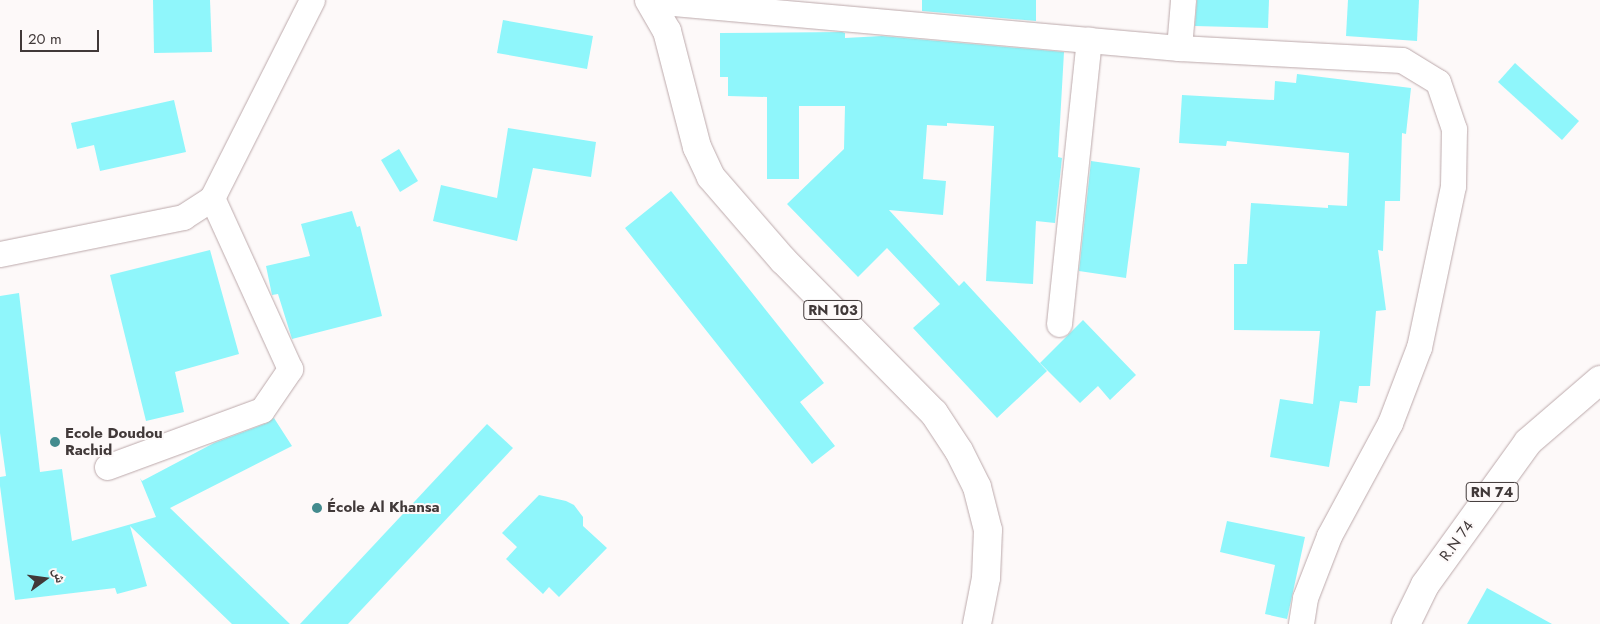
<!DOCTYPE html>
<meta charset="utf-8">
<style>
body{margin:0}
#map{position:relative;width:1600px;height:624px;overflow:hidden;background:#fdf9f9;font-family:Jost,"Noto Naskh Arabic",sans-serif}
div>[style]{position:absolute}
.building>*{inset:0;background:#8ff6fb}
.roads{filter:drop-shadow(0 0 1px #bca9ab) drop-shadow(0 0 1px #bca9ab)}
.street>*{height:25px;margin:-12.5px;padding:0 12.5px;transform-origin:12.5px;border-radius:12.5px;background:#fff}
.primary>*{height:28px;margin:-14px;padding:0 14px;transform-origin:14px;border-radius:14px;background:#fff}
.dots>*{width:14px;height:14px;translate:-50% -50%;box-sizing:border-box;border:2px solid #fdf9f9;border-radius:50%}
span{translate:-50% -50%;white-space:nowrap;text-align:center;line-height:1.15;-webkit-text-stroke:4px #fdf9f9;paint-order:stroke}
.shield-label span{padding:1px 4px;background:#fdf9f9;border:1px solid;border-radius:4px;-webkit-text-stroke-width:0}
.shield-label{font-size:14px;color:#413939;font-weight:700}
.poi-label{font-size:15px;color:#413939;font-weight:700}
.left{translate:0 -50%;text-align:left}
.street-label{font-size:15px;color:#413939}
.north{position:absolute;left:20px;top:554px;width:50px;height:50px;-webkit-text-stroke:4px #fdf9f9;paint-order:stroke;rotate:76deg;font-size:14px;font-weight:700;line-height:20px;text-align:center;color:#413939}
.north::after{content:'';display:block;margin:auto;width:18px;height:22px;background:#413939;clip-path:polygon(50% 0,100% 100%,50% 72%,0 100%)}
.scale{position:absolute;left:20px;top:30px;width:79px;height:22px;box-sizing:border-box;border:2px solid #413939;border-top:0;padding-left:6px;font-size:15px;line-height:18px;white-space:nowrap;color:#413939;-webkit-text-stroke:4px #fdf9f9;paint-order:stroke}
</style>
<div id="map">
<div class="building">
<i style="clip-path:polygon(153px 0,210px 0,212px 52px,154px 53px)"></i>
<i style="clip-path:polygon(922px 0,1036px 0,1036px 21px,922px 11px)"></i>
<i style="clip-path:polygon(1197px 0,1269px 0,1268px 28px,1195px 26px)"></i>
<i style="clip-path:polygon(1348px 0,1419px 0,1417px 41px,1346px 36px)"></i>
<i style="clip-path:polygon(503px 20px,593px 36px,587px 69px,497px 53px)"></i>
<i style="clip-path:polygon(842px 32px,845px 33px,845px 38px,882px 36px,1064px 52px,1058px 157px,1062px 158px,1055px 223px,1036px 221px,1033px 284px,986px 281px,994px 126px,947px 123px,947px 126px,927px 125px,923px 179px,946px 181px,943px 215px,889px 210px,959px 286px,964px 281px,1047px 371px,997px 418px,913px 328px,940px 304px,887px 248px,858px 277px,787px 204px,844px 149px,845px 106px,799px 106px,799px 179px,767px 179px,767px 97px,728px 96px,728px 77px,720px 77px,720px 33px)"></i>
<i style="clip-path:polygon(1515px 63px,1579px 121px,1562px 140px,1498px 82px)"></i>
<i style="clip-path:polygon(1297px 74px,1411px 88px,1406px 134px,1402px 133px,1400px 201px,1385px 201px,1383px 251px,1378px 250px,1386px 310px,1376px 311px,1370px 386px,1359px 386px,1357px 403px,1340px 401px,1329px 467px,1270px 457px,1280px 399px,1313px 404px,1320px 331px,1234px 330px,1234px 264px,1247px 264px,1251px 203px,1328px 208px,1328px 205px,1347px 206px,1349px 153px,1227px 141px,1226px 146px,1179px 143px,1182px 95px,1274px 100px,1275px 81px,1296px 83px)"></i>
<i style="clip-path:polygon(174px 100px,186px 152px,100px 171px,94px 145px,77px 149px,71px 123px)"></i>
<i style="clip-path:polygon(508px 128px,596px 142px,591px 177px,533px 168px,517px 241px,433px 221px,441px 185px,497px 198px)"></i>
<i style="clip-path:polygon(399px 149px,418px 181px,400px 192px,381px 160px)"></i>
<i style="clip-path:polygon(1091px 161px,1140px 168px,1126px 278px,1079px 271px)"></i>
<i style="clip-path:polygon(671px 191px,824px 383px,800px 402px,835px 446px,812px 464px,625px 228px)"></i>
<i style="clip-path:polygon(352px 211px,357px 227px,360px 226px,382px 316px,292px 339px,278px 294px,272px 295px,266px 266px,310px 256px,301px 224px)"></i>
<i style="clip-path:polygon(210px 250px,239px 354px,175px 372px,184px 412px,146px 421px,110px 275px)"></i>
<i style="clip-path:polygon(19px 293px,40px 472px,62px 469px,72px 541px,156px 517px,140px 478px,142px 481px,214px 443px,267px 423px,274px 418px,292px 446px,170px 508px,290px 624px,232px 624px,130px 526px,147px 586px,117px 594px,115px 588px,15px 600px,0 486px,0 477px,6px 476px,0 433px,0 296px)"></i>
<i style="clip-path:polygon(1083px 320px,1136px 375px,1110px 400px,1098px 386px,1080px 403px,1040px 363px)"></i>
<i style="clip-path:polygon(487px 424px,513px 448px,348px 624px,300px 624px)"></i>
<i style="clip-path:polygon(539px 495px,566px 501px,574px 505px,583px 517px,583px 526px,607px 548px,559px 597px,549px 587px,543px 594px,506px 559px,517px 547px,502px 533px)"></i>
<i style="clip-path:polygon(1227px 521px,1305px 537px,1287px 619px,1265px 614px,1275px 565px,1220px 552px)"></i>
<i style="clip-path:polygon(1487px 588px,1552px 624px,1467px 624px)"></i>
</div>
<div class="roads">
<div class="street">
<i style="left:651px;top:1px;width:530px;rotate:5.09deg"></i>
<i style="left:1179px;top:48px;width:223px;rotate:3.1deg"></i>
<i style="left:1402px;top:60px;width:42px;rotate:31.4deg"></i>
<i style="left:1438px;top:82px;width:50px;rotate:71.2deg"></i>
<i style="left:1454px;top:129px;width:57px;rotate:91deg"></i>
<i style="left:1453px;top:186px;width:165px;rotate:101.9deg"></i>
<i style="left:1419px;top:347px;width:81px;rotate:110.9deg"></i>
<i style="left:1390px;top:423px;width:128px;rotate:118.4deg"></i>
<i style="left:1329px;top:536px;width:66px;rotate:111.2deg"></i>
<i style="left:1305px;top:598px;width:26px;rotate:99deg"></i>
<i style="left:1179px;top:48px;width:48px;rotate:-85.2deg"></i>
<i style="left:0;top:254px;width:187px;rotate:-11.4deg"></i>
<i style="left:183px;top:217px;width:35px;rotate:-33deg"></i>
<i style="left:212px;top:198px;width:222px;rotate:-63.2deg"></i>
<i style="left:1059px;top:324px;width:286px;rotate:-84deg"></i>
<i style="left:107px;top:467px;width:165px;rotate:-20.2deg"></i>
<i style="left:262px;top:410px;width:50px;rotate:-55.7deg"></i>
<i style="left:290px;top:369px;width:188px;rotate:-114.5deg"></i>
</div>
<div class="primary">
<i style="left:649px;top:0;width:36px;rotate:60deg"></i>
<i style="left:667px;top:31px;width:120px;rotate:75.5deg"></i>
<i style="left:697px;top:147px;width:33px;rotate:65deg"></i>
<i style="left:711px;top:177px;width:110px;rotate:49.1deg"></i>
<i style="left:783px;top:260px;width:215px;rotate:45.4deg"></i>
<i style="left:934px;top:413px;width:45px;rotate:56.7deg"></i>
<i style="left:959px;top:451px;width:40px;rotate:63.4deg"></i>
<i style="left:977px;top:487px;width:44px;rotate:75.7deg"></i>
<i style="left:988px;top:530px;width:48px;rotate:92.4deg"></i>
<i style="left:986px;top:578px;width:47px;rotate:101.1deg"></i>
<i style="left:1406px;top:624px;width:43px;rotate:-64deg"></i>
<i style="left:1425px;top:585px;width:176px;rotate:-54.2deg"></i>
<i style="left:1528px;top:442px;width:95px;rotate:-40.7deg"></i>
</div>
</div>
<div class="dots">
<i style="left:55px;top:442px;background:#438b8e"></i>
<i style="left:317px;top:508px;background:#438b8e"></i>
</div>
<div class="shield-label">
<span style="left:833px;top:310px">RN 103</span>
<span style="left:1492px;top:492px">RN 74</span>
</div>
<div class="poi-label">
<span class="left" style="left:65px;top:442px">Ecole Doudou<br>Rachid</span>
<span class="left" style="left:327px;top:508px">École Al Khansa</span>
</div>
<div class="street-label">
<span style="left:1457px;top:541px;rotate:-54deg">R.N 74</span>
</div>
<div class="north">ش</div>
<div class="scale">20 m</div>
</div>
